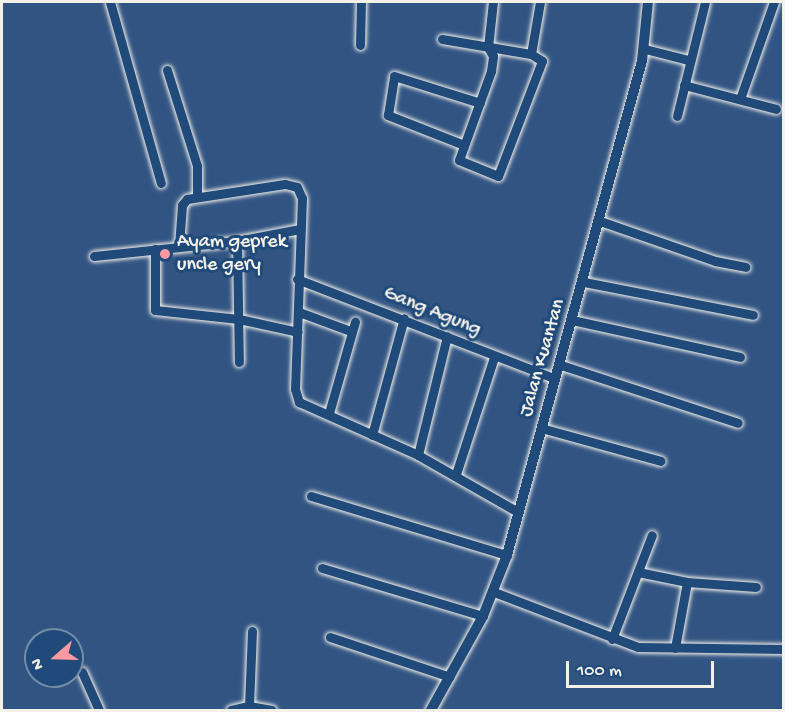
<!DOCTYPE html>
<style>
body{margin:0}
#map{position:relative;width:785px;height:712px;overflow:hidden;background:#315483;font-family:"Gochi Hand",sans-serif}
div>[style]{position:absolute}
.roads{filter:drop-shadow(0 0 2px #f4f1e8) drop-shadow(0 0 2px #f4f1e8)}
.minor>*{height:9px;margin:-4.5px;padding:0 4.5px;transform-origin:4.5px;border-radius:4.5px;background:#1f4a7a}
.tertiary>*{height:10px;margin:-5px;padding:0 5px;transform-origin:5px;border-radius:5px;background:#1f4a7a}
.dots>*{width:16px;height:16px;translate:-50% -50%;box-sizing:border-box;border:3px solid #1f4a7a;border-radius:50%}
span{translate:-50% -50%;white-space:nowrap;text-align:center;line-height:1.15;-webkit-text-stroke:6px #1f4a7a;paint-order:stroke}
.poi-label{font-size:20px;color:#f4f1e8}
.left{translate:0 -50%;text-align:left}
.street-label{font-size:20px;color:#f4f1e8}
.frame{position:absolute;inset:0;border:3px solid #f4f1e8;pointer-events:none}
.north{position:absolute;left:24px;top:628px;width:60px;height:60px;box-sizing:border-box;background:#1f4a7a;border:2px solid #748da6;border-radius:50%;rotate:250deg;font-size:16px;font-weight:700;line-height:24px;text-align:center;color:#f4f1e8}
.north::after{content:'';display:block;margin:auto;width:21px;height:27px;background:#ff9aa2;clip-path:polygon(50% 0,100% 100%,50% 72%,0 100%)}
.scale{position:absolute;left:566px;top:661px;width:148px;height:27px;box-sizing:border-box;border:3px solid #f4f1e8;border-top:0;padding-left:8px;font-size:18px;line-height:21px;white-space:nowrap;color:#f4f1e8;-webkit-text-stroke:4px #1f4a7a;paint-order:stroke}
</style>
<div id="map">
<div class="roads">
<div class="minor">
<i style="left:110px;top:2px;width:188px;rotate:74.3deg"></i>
<i style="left:442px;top:39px;width:90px;rotate:9.6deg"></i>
<i style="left:531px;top:54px;width:13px;rotate:32deg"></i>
<i style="left:542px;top:61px;width:123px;rotate:110.9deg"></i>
<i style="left:498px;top:176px;width:42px;rotate:-157.7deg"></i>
<i style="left:459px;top:160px;width:95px;rotate:-70.2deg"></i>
<i style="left:491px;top:71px;width:15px;rotate:-82deg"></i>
<i style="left:493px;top:56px;width:10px;rotate:-119deg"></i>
<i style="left:360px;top:45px;width:43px;rotate:-88.7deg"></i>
<i style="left:488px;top:47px;width:45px;rotate:-83.7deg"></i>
<i style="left:645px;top:49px;width:44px;rotate:14.3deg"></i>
<i style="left:531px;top:54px;width:53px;rotate:-80.2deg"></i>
<i style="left:167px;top:70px;width:101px;rotate:72.6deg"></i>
<i style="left:197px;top:166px;width:31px;rotate:90deg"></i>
<i style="left:684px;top:85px;width:95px;rotate:14.6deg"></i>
<i style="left:740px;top:99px;width:103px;rotate:-70.7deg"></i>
<i style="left:677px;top:116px;width:117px;rotate:-76.2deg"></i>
<i style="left:464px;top:145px;width:82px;rotate:-158.5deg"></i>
<i style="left:388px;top:115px;width:39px;rotate:-81deg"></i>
<i style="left:394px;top:76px;width:90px;rotate:17.4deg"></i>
<i style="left:600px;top:221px;width:122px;rotate:19.2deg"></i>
<i style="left:715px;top:261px;width:31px;rotate:11deg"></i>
<i style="left:237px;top:241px;width:121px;rotate:89.1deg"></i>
<i style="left:179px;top:246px;width:41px;rotate:-85.8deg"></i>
<i style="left:182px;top:205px;width:8px;rotate:-50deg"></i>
<i style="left:187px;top:199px;width:99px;rotate:-8.7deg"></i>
<i style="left:285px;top:184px;width:12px;rotate:14deg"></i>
<i style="left:297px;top:187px;width:12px;rotate:66deg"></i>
<i style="left:302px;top:198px;width:191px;rotate:92.1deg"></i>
<i style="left:295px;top:389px;width:14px;rotate:73deg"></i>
<i style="left:299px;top:402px;width:130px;rotate:24deg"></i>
<i style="left:418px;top:455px;width:115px;rotate:29.7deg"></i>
<i style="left:155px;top:249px;width:61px;rotate:90deg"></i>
<i style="left:155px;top:310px;width:84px;rotate:6.1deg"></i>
<i style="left:239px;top:319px;width:60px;rotate:12.4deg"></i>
<i style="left:94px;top:256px;width:144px;rotate:-6deg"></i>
<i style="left:237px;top:241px;width:64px;rotate:-10.8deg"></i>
<i style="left:297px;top:279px;width:274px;rotate:21.1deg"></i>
<i style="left:584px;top:282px;width:172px;rotate:11deg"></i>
<i style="left:299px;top:312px;width:54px;rotate:20.4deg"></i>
<i style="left:572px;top:320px;width:172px;rotate:12.4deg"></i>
<i style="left:558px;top:364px;width:189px;rotate:18.1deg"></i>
<i style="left:329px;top:413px;width:95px;rotate:-74.1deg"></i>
<i style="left:541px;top:428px;width:124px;rotate:15.4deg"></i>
<i style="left:372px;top:435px;width:121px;rotate:-74.7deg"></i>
<i style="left:418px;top:455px;width:122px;rotate:-76.3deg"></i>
<i style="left:456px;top:474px;width:123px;rotate:-72deg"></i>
<i style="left:311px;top:496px;width:205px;rotate:16.8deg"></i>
<i style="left:322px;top:568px;width:168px;rotate:16.6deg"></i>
<i style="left:638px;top:572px;width:50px;rotate:11.5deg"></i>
<i style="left:687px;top:582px;width:69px;rotate:4.1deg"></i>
<i style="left:494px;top:592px;width:154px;rotate:20.9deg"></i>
<i style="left:638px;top:647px;width:146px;rotate:0.8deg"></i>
<i style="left:330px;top:637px;width:126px;rotate:18.4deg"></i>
<i style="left:612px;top:639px;width:111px;rotate:-69deg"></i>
<i style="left:675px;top:648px;width:67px;rotate:-79.7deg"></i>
<i style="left:82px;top:672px;width:42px;rotate:65.9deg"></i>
<i style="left:249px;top:706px;width:75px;rotate:-87.7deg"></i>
<i style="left:231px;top:710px;width:18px;rotate:-13deg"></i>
<i style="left:249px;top:706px;width:23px;rotate:10deg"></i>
</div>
<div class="tertiary">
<i style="left:431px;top:710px;width:107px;rotate:-61deg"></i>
<i style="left:483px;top:616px;width:66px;rotate:-68.5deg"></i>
<i style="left:507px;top:555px;width:512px;rotate:-74.72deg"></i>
<i style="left:642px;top:61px;width:59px;rotate:-84.2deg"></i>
</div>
</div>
<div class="dots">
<i style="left:165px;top:254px;background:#ff9aa2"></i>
</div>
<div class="poi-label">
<span class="left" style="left:177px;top:254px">Ayam geprek<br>uncle gery</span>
</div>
<div class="street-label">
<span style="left:432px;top:312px;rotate:22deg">Gang Agung</span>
<span style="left:543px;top:358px;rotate:-74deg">Jalan Kuantan</span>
</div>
<div class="frame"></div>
<div class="north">N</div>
<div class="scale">100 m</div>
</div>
